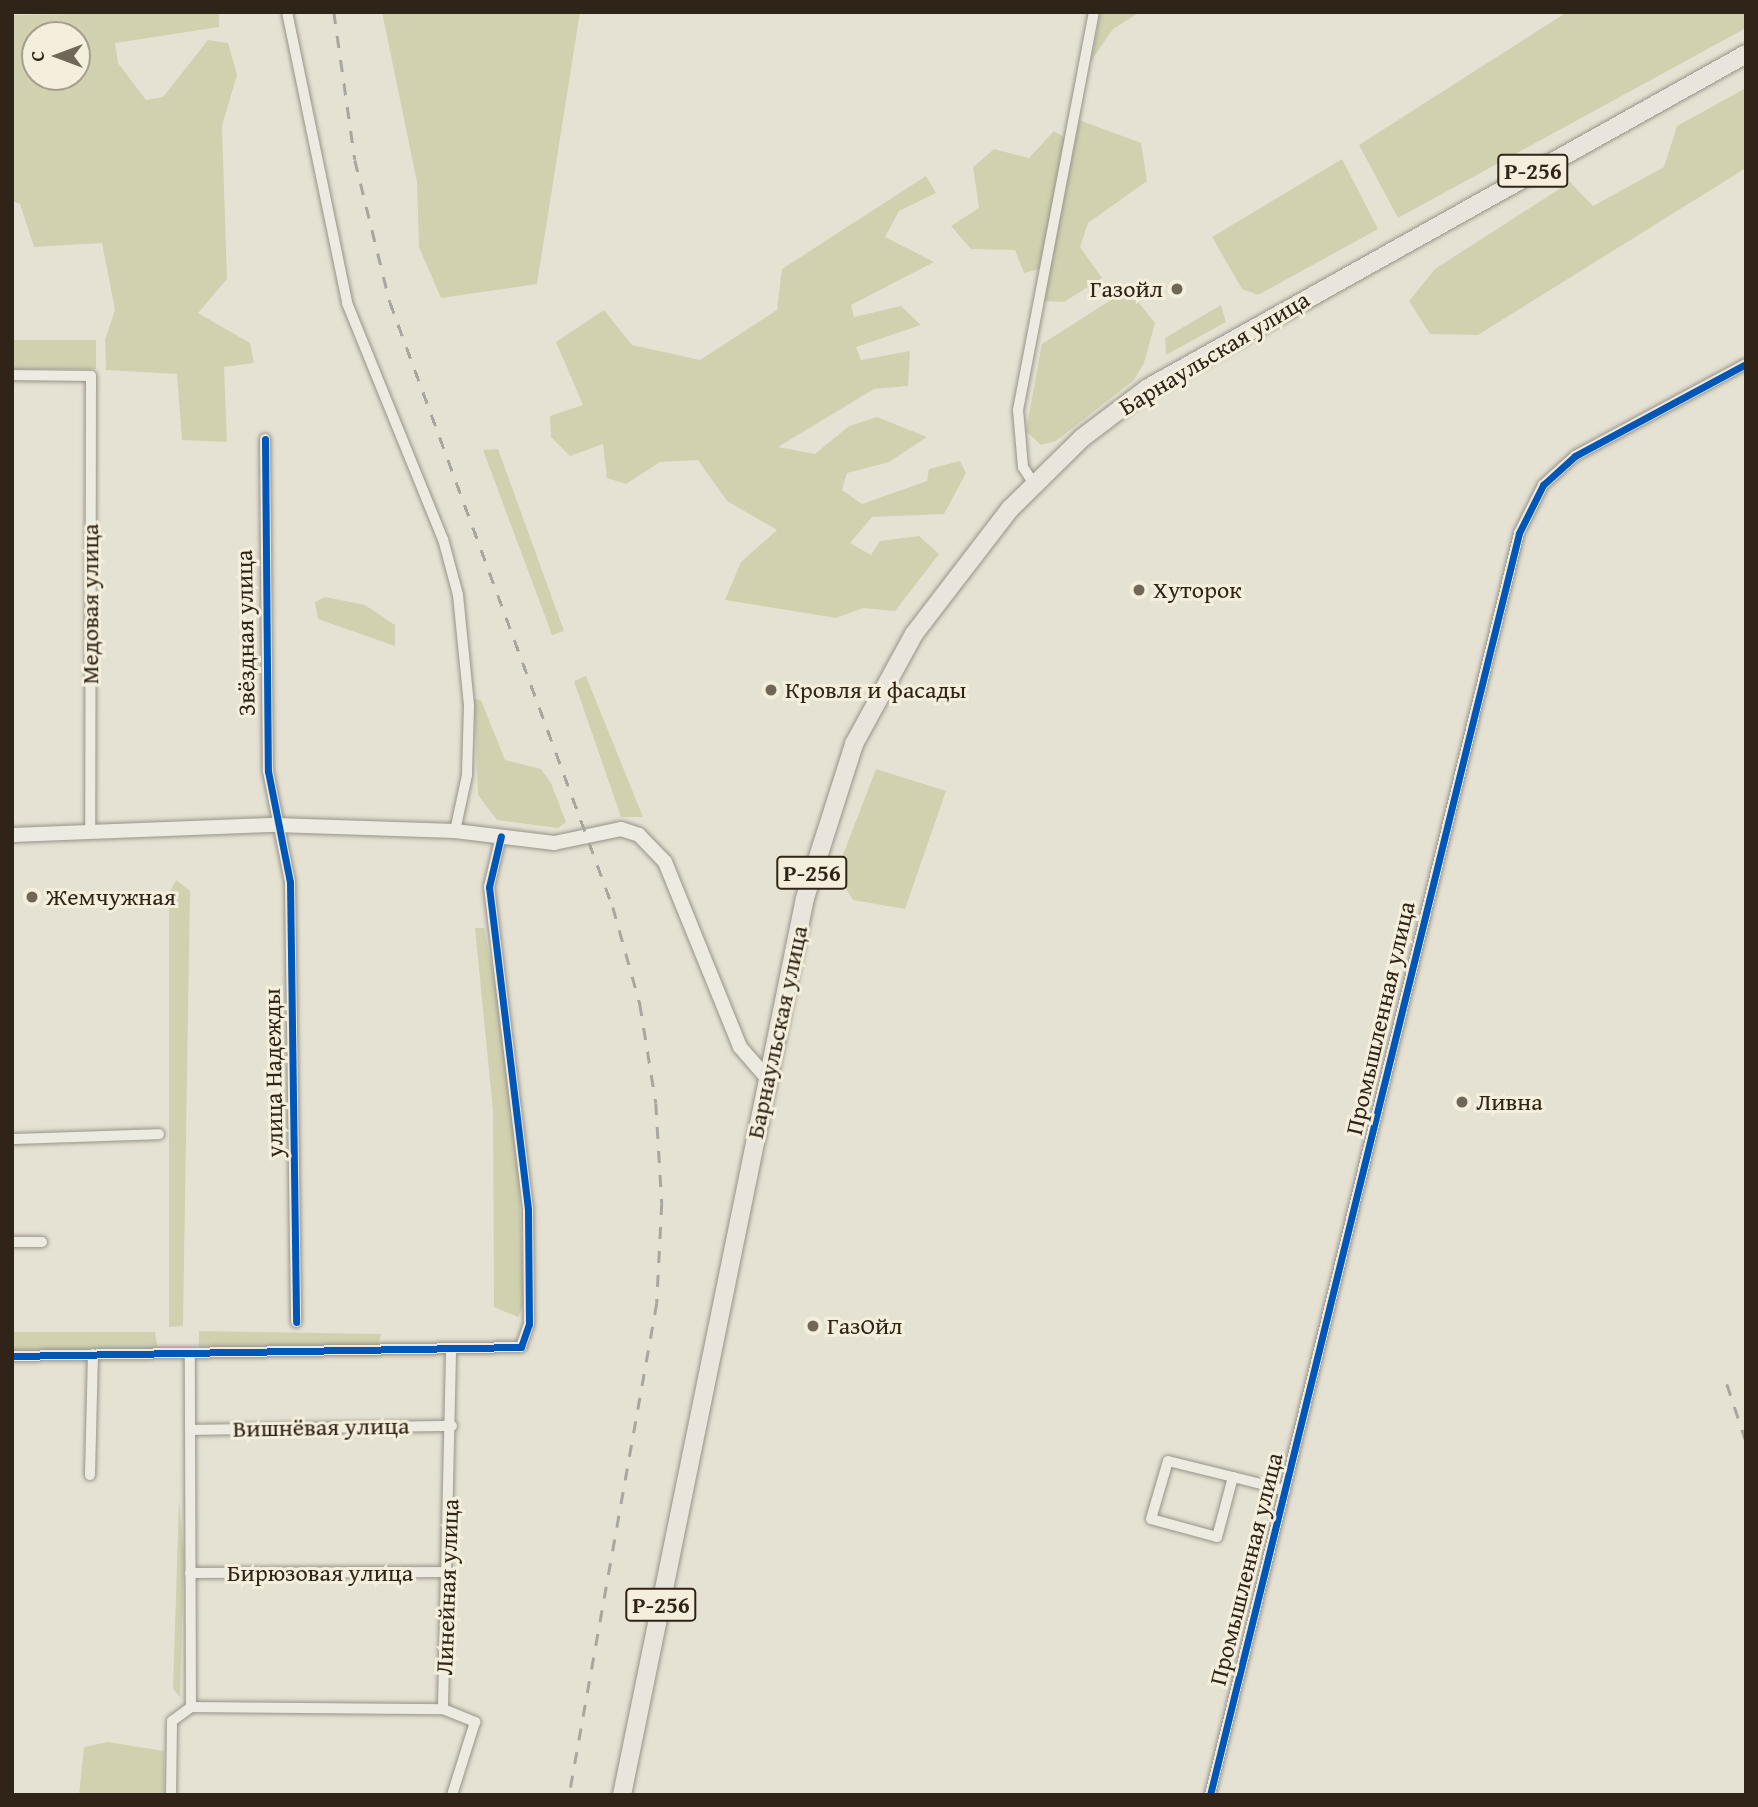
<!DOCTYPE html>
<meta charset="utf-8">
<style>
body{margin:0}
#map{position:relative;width:1758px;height:1807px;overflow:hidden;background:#e6e2d3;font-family:"Gentium Book Plus",serif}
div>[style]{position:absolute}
.green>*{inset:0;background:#d1d1b0}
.roads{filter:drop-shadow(0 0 2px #979389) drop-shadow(0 0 2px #979389)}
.street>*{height:10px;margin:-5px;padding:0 5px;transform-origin:5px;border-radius:5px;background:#eceae1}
.secondary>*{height:14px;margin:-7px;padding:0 7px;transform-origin:7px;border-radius:7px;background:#eceae1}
.highway>*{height:18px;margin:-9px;padding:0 9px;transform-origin:9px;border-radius:9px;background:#e9e5dd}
.rail>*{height:2.5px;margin-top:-1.25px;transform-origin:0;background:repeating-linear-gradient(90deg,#a9a69f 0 12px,transparent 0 24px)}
.cycleway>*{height:7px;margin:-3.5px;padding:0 3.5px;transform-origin:3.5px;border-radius:3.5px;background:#0057b8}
.dots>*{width:19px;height:19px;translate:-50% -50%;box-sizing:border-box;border:4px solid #f4efdd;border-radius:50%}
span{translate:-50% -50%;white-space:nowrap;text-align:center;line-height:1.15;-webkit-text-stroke:6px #f4efdd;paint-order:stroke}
.shield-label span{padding:2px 5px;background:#f4efdd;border:2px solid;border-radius:5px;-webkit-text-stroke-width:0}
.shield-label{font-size:23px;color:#302317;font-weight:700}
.poi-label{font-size:24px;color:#302317}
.right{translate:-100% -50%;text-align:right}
.left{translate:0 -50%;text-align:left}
.street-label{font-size:24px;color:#302317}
.frame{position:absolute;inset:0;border:14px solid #302317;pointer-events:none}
.north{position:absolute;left:21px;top:21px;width:70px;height:70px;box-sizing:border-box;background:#f4efdd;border:2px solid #a69d8e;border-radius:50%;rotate:270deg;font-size:19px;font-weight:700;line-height:28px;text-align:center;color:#302317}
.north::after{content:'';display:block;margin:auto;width:24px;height:32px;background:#706659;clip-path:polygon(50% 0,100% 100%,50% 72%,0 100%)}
</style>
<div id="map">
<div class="green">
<i style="clip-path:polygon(evenodd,219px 12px,219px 27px,115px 43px,118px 63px,146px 100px,163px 97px,208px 40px,228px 43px,237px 75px,222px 126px,227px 279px,198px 313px,250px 343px,254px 363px,224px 367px,227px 442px,182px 440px,177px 374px,106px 370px,105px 340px,115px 310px,102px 243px,34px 247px,20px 204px,12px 201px,12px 15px,219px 12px,35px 35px,77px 35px,77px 77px,35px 77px,35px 35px)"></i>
<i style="clip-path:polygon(382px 12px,580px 12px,537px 284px,441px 298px,419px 247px,417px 182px)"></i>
<i style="clip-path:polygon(1101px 12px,1140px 12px,1113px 29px,1091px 61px)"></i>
<i style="clip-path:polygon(1567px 12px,1746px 12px,1746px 28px,1398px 218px,1359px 145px)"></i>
<i style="clip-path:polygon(1746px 88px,1746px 168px,1478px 335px,1430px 334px,1409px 301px,1435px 269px,1570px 182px,1593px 206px,1664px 167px,1677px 126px)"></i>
<i style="clip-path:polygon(1079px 120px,1141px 143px,1147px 181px,1088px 223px,1080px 247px,1102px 278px,1064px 302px,1044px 301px)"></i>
<i style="clip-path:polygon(1054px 131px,1066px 139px,1039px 269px,1024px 273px,1015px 250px,971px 249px,951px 226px,979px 208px,973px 167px,994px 149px,1029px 158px)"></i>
<i style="clip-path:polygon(1342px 159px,1378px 229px,1258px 295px,1242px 289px,1212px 237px)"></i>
<i style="clip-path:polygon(926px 176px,936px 193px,899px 211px,885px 237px,934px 262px,851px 305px,854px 317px,901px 306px,921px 325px,856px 347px,861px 360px,910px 351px,908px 386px,874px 389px,778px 447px,815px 454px,849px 426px,877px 417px,927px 437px,889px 462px,847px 473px,842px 490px,862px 504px,927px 481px,929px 469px,960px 461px,966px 473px,944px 514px,872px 517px,850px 543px,871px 555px,880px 541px,919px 536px,939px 554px,895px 611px,863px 608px,836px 618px,725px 600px,741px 562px,777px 530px,727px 501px,698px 460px,660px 462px,626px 484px,607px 478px,603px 444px,570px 456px,551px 437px,550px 416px,583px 405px,556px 342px,604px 310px,632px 345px,700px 360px,777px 310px,782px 269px)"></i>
<i style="clip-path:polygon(1128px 289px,1155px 323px,1144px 363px,1134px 380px,1056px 441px,1041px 445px,1026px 431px,1042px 344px)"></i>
<i style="clip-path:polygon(1221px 305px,1226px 322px,1166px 355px,1165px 338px)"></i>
<i style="clip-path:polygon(12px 340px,96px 340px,96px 369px,12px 369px)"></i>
<i style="clip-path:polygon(498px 449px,564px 631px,552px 635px,483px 450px)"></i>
<i style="clip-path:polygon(325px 597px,365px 605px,395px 625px,395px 646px,318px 619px,315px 602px)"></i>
<i style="clip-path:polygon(586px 676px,643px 817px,621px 817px,574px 681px)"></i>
<i style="clip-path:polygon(474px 699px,481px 700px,505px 760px,541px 769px,551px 783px,566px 822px,558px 828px,497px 820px,478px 795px)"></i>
<i style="clip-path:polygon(876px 769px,946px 791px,905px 909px,853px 900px,836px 873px)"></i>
<i style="clip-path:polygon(176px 880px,190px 891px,183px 1326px,169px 1327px,169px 893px)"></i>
<i style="clip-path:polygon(475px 928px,484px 928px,515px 1088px,524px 1303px,518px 1317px,494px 1307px,493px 1111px)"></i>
<i style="clip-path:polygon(199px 1331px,381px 1334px,378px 1347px,199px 1347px)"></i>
<i style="clip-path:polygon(12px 1332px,155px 1332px,158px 1351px,12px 1350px)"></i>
<i style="clip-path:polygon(179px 1501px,184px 1554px,180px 1697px,173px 1689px)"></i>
<i style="clip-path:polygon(108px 1742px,164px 1751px,164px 1795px,79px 1795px,84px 1747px)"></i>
</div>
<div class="roads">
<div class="street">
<i style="left:287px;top:12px;width:297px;rotate:78.3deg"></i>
<i style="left:347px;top:303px;width:255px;rotate:67.9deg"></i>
<i style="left:443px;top:539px;width:58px;rotate:75deg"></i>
<i style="left:458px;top:595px;width:112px;rotate:84.3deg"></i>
<i style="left:469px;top:706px;width:69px;rotate:91.7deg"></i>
<i style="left:467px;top:775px;width:57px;rotate:102.1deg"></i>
<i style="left:12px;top:375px;width:79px;rotate:0.7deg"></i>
<i style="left:91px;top:376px;width:455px;rotate:90.1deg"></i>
<i style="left:265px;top:439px;width:332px;rotate:89.5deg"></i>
<i style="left:268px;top:771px;width:113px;rotate:78.8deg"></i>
<i style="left:290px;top:882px;width:440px;rotate:89.2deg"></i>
<i style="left:1034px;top:484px;width:20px;rotate:-123deg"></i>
<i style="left:1023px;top:467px;width:57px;rotate:-95deg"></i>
<i style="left:1018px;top:410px;width:405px;rotate:-79.2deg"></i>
<i style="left:12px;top:1139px;width:147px;rotate:-1.9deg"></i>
<i style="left:12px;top:1242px;width:30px"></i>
<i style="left:451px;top:1353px;width:356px;rotate:91.3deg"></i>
<i style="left:443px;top:1709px;width:35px;rotate:22deg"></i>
<i style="left:475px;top:1722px;width:77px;rotate:107.5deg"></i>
<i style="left:12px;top:1356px;width:509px;rotate:-1.01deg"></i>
<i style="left:521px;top:1347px;width:24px;rotate:-71deg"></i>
<i style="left:529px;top:1324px;width:115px;rotate:-90.5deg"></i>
<i style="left:528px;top:1209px;width:324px;rotate:-96.9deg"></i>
<i style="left:489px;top:887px;width:52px;rotate:-76.8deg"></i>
<i style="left:191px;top:1430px;width:261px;rotate:-0.9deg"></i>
<i style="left:90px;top:1475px;width:121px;rotate:-88.6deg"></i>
<i style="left:1233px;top:1477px;width:62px;rotate:104.9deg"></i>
<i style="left:1217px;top:1537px;width:68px;rotate:-164.7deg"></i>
<i style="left:1151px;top:1519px;width:60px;rotate:-73.7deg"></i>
<i style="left:1168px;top:1461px;width:67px;rotate:13.8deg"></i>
<i style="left:1233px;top:1477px;width:54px;rotate:14deg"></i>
<i style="left:190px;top:1573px;width:259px;rotate:-0.2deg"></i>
<i style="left:191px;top:1707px;width:252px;rotate:0.5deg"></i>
<i style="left:171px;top:1795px;width:74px;rotate:-89.2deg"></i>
<i style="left:172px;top:1721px;width:24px;rotate:-36deg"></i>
<i style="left:191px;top:1707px;width:353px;rotate:-90.2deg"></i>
<i style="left:1210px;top:1795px;width:1299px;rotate:-76.24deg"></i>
<i style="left:1519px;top:533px;width:54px;rotate:-63.4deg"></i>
<i style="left:1543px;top:485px;width:43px;rotate:-42.2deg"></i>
<i style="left:1575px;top:456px;width:194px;rotate:-28.3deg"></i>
</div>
<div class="secondary">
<i style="left:12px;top:835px;width:264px;rotate:-2.2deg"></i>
<i style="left:276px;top:825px;width:179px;rotate:1.9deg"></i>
<i style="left:455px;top:831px;width:100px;rotate:6.9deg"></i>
<i style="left:554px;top:843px;width:68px;rotate:-11.8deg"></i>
<i style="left:621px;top:829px;width:19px;rotate:18deg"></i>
<i style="left:639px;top:835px;width:37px;rotate:46deg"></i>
<i style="left:665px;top:862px;width:200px;rotate:67.9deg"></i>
<i style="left:740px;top:1047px;width:41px;rotate:48.9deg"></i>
</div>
<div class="highway">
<i style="left:622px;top:1795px;width:915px;rotate:-78.47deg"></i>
<i style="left:805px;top:898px;width:162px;rotate:-72.3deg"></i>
<i style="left:854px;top:744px;width:125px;rotate:-61.4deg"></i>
<i style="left:914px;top:634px;width:158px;rotate:-52.5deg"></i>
<i style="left:1010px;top:509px;width:101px;rotate:-44.6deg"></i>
<i style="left:1082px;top:438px;width:83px;rotate:-37.1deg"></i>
<i style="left:1148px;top:388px;width:685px;rotate:-29.18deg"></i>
</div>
</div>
<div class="rail">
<i style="left:334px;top:12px;width:149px;rotate:81.9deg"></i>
<i style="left:355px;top:160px;width:146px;rotate:76.2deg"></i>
<i style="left:390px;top:302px;width:645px;rotate:69.77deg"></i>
<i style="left:613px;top:907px;width:101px;rotate:74.4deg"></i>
<i style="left:640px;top:1004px;width:100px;rotate:80.8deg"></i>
<i style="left:656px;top:1103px;width:100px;rotate:86.6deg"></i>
<i style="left:662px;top:1203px;width:100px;rotate:92.9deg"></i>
<i style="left:657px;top:1303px;width:500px;rotate:100.1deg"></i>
<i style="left:1727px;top:1384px;width:60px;rotate:71.6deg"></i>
</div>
<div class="cycleway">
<i style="left:265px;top:439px;width:332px;rotate:89.5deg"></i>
<i style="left:268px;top:771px;width:113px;rotate:78.8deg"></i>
<i style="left:290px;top:882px;width:440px;rotate:89.2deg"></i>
<i style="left:12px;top:1356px;width:509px;rotate:-1.01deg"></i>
<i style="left:521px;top:1347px;width:24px;rotate:-71deg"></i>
<i style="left:529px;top:1324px;width:115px;rotate:-90.5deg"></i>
<i style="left:528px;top:1209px;width:324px;rotate:-96.9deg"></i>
<i style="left:489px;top:887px;width:52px;rotate:-76.8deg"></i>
<i style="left:1210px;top:1795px;width:1299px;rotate:-76.24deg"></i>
<i style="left:1519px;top:533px;width:54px;rotate:-63.4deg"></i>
<i style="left:1543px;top:485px;width:43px;rotate:-42.2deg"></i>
<i style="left:1575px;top:456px;width:194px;rotate:-28.3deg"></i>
</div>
<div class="dots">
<i style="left:1177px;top:289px;background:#706659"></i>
<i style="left:1139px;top:590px;background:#706659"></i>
<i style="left:771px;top:690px;background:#706659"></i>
<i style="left:32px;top:897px;background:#706659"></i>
<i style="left:1462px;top:1102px;background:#706659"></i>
<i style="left:813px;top:1326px;background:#706659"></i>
</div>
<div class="shield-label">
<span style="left:1533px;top:171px">Р-256</span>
<span style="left:812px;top:873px">Р-256</span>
<span style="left:661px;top:1605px">Р-256</span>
</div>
<div class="poi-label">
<span class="right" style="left:1163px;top:289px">Газойл</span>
<span class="left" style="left:1153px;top:590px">Хуторок</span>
<span class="left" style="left:785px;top:690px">Кровля и фасады</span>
<span class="left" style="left:46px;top:897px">Жемчужная</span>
<span class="left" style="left:1476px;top:1102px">Ливна</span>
<span class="left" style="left:827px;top:1326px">ГазОйл</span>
</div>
<div class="street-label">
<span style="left:1214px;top:353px;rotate:-31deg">Барнаульская улица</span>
<span style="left:90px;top:604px;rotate:-90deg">Медовая улица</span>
<span style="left:245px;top:633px;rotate:-91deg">Звёздная улица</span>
<span style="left:1380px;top:1018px;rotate:-77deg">Промышленная улица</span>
<span style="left:777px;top:1032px;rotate:-78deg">Барнаульская улица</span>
<span style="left:273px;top:1073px;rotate:-91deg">улица Надежды</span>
<span style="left:321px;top:1427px;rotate:-1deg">Вишнёвая улица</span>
<span style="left:1246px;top:1569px;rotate:-76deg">Промышленная улица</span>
<span style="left:320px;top:1573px">Бирюзовая улица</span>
<span style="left:447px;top:1587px;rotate:-88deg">Линейная улица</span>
</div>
<div class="frame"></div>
<div class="north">С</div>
</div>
